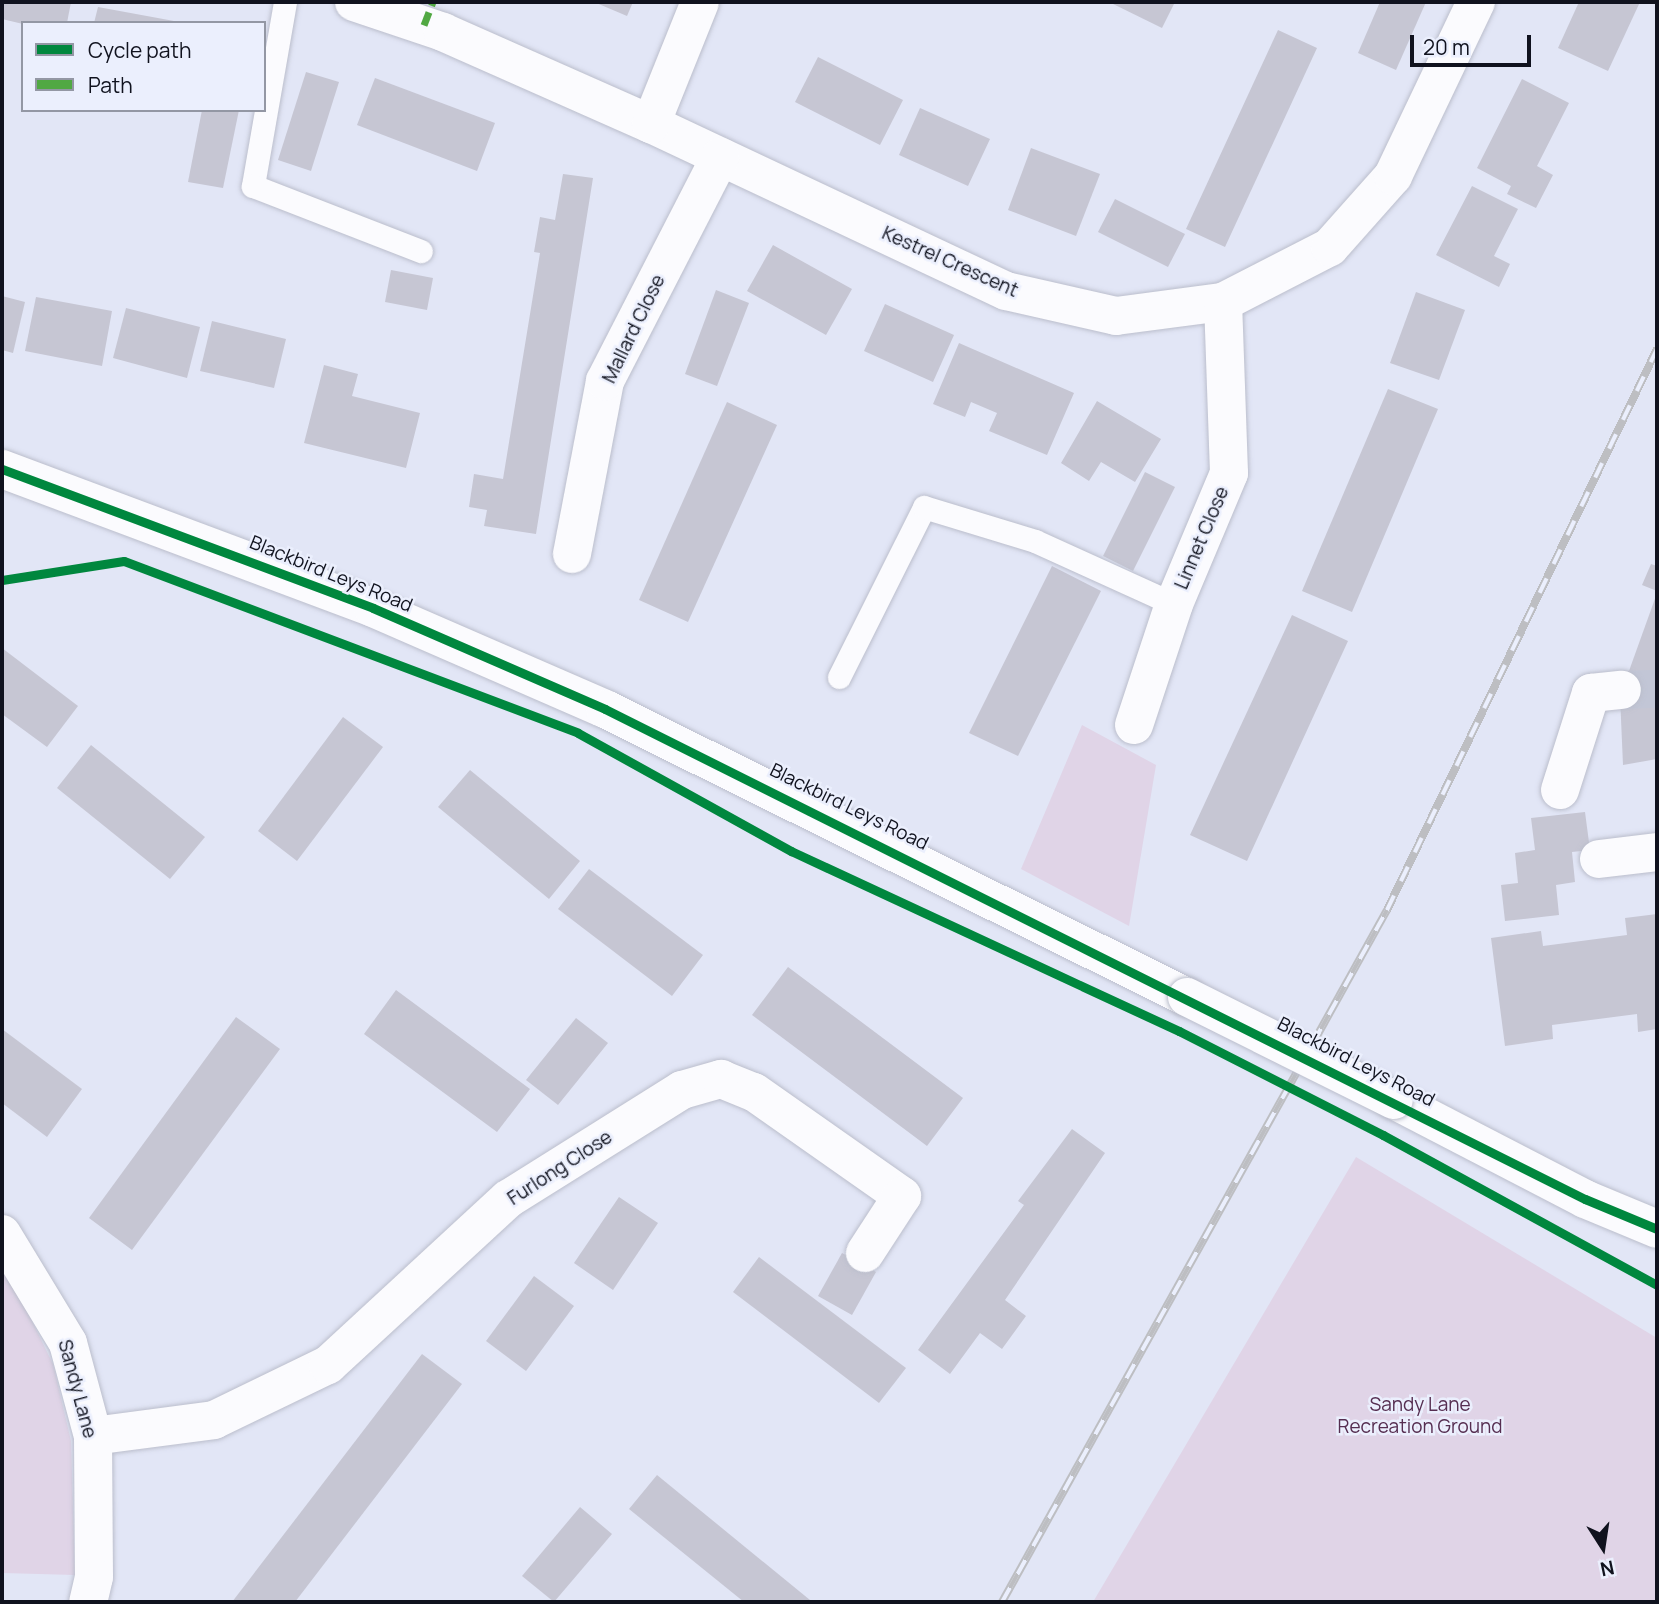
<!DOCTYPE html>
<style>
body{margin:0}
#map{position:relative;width:1659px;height:1604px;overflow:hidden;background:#e2e6f6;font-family:Manrope,sans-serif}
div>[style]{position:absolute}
.green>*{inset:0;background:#e0d4e7}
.building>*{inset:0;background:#c6c6d3}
.minor-tunnel>*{height:38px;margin-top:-19px;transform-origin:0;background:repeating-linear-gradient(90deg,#c2c6d6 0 38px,transparent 0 57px)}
.roads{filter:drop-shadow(0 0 2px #bbbecc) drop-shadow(0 0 2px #bbbecc)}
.service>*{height:23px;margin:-11.5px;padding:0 11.5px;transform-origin:11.5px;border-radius:11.5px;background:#fbfbfe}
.minor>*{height:38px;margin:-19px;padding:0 19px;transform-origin:19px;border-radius:19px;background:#fbfbfe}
.tertiary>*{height:38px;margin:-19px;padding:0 19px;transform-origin:19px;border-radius:19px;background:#fbfbfe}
.rail>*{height:8px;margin-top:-4px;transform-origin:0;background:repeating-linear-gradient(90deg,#ebeffd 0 16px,#bdbec2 0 32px);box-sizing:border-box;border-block:2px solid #bdbec2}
.bridges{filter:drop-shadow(0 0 2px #bbbecc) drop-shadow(0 0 2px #bbbecc)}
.tertiary-bridge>*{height:38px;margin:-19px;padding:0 19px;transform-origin:19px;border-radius:19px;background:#fbfbfe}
.quiet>*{height:7px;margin-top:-3.5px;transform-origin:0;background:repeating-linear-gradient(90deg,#51a843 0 14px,transparent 0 21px)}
.cycleway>*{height:9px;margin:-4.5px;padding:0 4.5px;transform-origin:4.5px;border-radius:4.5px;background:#00873e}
span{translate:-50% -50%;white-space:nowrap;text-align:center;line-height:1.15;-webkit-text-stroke:5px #ebeffd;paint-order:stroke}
.street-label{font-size:19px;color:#10121e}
.park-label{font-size:19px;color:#562e51}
.frame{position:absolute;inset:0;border:4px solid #10121e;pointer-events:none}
.legend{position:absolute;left:21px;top:21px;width:245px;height:91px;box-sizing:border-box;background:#ebeffd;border:2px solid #9397a4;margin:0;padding:9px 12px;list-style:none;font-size:21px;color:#10121e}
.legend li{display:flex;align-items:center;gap:14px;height:35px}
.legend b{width:35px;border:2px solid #9397a4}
.north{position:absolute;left:1568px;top:1513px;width:70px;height:70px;-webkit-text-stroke:5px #ebeffd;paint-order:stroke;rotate:168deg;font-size:19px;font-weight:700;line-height:28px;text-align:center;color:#10121e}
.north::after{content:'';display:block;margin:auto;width:24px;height:32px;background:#10121e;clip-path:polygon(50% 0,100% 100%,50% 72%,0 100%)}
.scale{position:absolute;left:1410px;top:35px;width:121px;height:32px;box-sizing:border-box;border:4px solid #10121e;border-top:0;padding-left:9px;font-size:21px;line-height:24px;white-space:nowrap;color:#10121e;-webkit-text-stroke:5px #ebeffd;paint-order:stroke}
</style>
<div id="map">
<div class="green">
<i style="clip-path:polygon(1082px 725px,1156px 765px,1129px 926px,1021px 869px)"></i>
<i style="clip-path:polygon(1356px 1157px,1657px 1338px,1657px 1602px,1093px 1602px)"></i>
<i style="clip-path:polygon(2px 1260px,53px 1364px,71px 1441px,75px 1575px,2px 1573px)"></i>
</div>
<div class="building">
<i style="clip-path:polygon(2px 2px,71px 2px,67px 23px,23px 24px,2px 19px)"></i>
<i style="clip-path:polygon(594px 2px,633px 2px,627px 16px)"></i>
<i style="clip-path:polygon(1109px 2px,1175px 2px,1162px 28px)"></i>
<i style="clip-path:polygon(1380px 2px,1426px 2px,1396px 70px,1358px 53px)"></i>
<i style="clip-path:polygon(1579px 2px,1640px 2px,1608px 71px,1558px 48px)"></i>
<i style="clip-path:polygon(98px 7px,174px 21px,174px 23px,94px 23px)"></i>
<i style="clip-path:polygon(1278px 30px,1317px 48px,1225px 247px,1186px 229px)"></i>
<i style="clip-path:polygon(818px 57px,903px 100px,880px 145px,795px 102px)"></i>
<i style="clip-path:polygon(306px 72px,339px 82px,311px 171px,278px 160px)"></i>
<i style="clip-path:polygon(375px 78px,495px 123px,477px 171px,357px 125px)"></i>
<i style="clip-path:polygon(1522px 79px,1569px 103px,1537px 166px,1553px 175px,1536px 208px,1507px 194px,1511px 186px,1477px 168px)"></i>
<i style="clip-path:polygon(920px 108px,990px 139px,968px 186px,899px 155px)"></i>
<i style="clip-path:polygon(202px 110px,239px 110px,223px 188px,188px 182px)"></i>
<i style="clip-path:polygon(1031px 148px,1100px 174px,1076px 236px,1008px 210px)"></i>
<i style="clip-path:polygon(563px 174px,593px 178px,536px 534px,484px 526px,487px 510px,469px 507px,474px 474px,503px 479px,540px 253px,534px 252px,540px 217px,555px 220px)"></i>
<i style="clip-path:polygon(1472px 186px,1518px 209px,1494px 256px,1510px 264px,1499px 287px,1436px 255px)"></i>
<i style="clip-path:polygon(1115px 199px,1185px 234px,1168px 267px,1098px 232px)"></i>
<i style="clip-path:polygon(773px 245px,852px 289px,826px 335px,747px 291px)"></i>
<i style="clip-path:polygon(391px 270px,433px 278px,427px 310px,385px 302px)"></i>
<i style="clip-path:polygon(716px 290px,749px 303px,717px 386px,685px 374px)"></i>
<i style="clip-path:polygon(1416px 292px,1465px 310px,1439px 380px,1390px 363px)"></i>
<i style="clip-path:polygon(2px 296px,25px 302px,13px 353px,2px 350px)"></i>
<i style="clip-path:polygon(36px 297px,112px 311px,102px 366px,25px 351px)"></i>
<i style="clip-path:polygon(885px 304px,954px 335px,933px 382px,864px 351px)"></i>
<i style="clip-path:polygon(126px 308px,200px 327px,187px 378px,113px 358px)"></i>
<i style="clip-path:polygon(212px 321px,286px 339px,274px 388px,200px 371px)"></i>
<i style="clip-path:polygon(959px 343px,1074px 393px,1047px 455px,989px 431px,997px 413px,971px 402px,965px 417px,933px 404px)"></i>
<i style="clip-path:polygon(324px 365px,358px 374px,352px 396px,420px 413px,406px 468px,304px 443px)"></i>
<i style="clip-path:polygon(1388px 389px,1438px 409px,1352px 612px,1302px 591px)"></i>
<i style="clip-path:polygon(1097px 401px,1161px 439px,1135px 482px,1101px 462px,1089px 481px,1061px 463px)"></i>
<i style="clip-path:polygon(727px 402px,777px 425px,688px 622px,639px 600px)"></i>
<i style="clip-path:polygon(1145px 472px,1175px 487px,1133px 571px,1103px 556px)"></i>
<i style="clip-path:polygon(1651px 564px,1657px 566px,1657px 591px,1642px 585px)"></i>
<i style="clip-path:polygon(1052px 566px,1101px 591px,1018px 756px,969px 733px)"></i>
<i style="clip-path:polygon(1657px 593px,1657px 759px,1623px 765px,1620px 696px)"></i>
<i style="clip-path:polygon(1292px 615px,1348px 641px,1247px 861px,1190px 835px)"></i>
<i style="clip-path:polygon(2px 648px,78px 706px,47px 747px,2px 714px)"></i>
<i style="clip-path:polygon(343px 717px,383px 747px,297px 861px,258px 831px)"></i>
<i style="clip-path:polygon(91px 745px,205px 837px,170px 879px,57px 788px)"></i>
<i style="clip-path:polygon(470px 770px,580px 861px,549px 899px,438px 807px)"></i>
<i style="clip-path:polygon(1585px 812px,1590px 850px,1572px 852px,1575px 882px,1556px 885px,1559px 915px,1505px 921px,1501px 885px,1518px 883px,1515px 853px,1535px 850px,1531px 818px)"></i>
<i style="clip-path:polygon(589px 869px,703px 955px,672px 996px,558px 909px)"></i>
<i style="clip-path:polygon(1657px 914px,1657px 1029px,1638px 1032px,1637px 1014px,1552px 1025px,1553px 1039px,1505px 1046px,1491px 938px,1541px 931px,1543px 946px,1627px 935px,1625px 918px)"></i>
<i style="clip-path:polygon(788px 967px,963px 1098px,927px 1146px,752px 1015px)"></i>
<i style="clip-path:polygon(396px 990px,530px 1089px,497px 1132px,364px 1034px)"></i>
<i style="clip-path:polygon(236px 1017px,280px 1049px,132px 1250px,89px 1218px)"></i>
<i style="clip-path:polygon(576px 1018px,608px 1043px,558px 1105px,526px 1080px)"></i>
<i style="clip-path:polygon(2px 1029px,82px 1089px,47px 1137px,2px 1103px)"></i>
<i style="clip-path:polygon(1072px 1129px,1105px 1153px,1005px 1300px,1026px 1316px,1002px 1349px,980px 1333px,950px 1374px,918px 1350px,1024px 1205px,1018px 1201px)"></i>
<i style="clip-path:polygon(619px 1197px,658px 1223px,613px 1290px,574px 1263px)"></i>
<i style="clip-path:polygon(842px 1253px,876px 1272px,852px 1315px,818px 1296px)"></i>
<i style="clip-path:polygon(759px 1257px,906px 1368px,879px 1403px,733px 1292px)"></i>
<i style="clip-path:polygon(534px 1276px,574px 1306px,526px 1371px,486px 1341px)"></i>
<i style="clip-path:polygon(422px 1354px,462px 1384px,295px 1602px,232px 1602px)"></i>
<i style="clip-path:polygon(657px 1475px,810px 1600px,808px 1602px,744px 1602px,629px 1509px)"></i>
<i style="clip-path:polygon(580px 1507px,612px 1534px,554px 1602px,522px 1576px)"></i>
</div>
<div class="minor-tunnel">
<i style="left:1622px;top:690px;width:35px;rotate:-2deg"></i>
</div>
<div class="roads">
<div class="service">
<i style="left:285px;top:2px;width:187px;rotate:99.9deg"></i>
<i style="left:253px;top:186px;width:180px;rotate:21.2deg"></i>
<i style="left:839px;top:677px;width:190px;rotate:-63.4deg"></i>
<i style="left:924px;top:507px;width:116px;rotate:17deg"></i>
<i style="left:1035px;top:541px;width:153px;rotate:24.4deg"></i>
</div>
<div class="minor">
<i style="left:354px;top:2px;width:94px;rotate:18.6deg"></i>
<i style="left:443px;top:32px;width:227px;rotate:23.9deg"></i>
<i style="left:651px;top:124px;width:392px;rotate:25.2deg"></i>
<i style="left:1006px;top:291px;width:113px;rotate:12.8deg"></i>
<i style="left:1116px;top:316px;width:108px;rotate:-7.5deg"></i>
<i style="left:1223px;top:302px;width:120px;rotate:-27.2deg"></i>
<i style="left:1330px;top:247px;width:95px;rotate:-48.4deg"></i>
<i style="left:1393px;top:176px;width:193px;rotate:-64.5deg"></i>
<i style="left:651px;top:124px;width:131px;rotate:-68.1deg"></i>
<i style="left:572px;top:554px;width:176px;rotate:-79.2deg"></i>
<i style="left:605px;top:381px;width:252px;rotate:-62.8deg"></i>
<i style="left:1134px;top:725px;width:127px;rotate:-71.7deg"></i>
<i style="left:1174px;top:604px;width:142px;rotate:-67.2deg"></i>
<i style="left:1229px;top:473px;width:171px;rotate:-92deg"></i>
<i style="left:1560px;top:790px;width:102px;rotate:-72.3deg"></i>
<i style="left:1591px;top:693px;width:31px;rotate:-6deg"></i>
<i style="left:1599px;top:859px;width:58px;rotate:-6.9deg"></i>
<i style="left:2px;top:1234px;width:127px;rotate:58.8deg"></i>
<i style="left:68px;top:1343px;width:96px;rotate:75deg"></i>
<i style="left:93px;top:1436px;width:141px;rotate:89.6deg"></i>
<i style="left:94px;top:1577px;width:26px;rotate:103deg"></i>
<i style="left:93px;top:1436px;width:122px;rotate:-7.5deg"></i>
<i style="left:214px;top:1420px;width:127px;rotate:-25.8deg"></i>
<i style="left:328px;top:1365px;width:245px;rotate:-42.7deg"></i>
<i style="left:508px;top:1199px;width:205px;rotate:-32.1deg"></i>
<i style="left:682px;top:1090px;width:41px;rotate:-15.8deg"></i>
<i style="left:721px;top:1079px;width:35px;rotate:22deg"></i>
<i style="left:754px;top:1092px;width:181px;rotate:35.1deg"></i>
<i style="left:902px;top:1196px;width:68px;rotate:123deg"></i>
</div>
<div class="tertiary">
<i style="left:2px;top:469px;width:396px;rotate:20.5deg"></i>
<i style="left:373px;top:608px;width:253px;rotate:23.5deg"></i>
<i style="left:605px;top:709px;width:649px;rotate:26.33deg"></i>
<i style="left:1394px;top:1100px;width:215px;rotate:27.4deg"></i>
<i style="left:1585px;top:1199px;width:78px;rotate:22.6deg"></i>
</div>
</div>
<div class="rail">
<i style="left:1002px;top:1602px;width:792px;rotate:-60.91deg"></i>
<i style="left:1387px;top:910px;width:623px;rotate:-64.3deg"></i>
</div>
<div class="bridges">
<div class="tertiary-bridge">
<i style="left:1187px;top:997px;width:231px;rotate:26.5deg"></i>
</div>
</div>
<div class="quiet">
<i style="left:424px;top:25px;width:25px;rotate:-69deg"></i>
</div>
<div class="cycleway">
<i style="left:2px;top:469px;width:396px;rotate:20.5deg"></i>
<i style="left:373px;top:608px;width:253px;rotate:23.5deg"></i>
<i style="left:605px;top:709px;width:1096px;rotate:26.57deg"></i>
<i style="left:1585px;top:1199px;width:78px;rotate:22.6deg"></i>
<i style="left:2px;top:580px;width:123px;rotate:-8.9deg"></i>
<i style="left:124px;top:561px;width:485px;rotate:20.7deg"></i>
<i style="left:578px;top:733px;width:244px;rotate:29deg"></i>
<i style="left:791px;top:851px;width:428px;rotate:24.9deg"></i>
<i style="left:1179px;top:1031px;width:229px;rotate:27deg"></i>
<i style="left:1383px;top:1135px;width:312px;rotate:28.7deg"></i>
</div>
<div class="street-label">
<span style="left:950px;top:262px;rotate:24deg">Kestrel Crescent</span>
<span style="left:634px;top:329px;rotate:-64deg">Mallard Close</span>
<span style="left:1202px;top:538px;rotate:-67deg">Linnet Close</span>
<span style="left:331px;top:574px;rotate:22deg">Blackbird Leys Road</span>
<span style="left:849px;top:807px;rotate:26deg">Blackbird Leys Road</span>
<span style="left:1356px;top:1062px;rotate:27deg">Blackbird Leys Road</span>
<span style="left:560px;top:1168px;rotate:-33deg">Furlong Close</span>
<span style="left:77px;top:1389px;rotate:75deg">Sandy Lane</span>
</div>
<div class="park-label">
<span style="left:1420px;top:1416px">Sandy Lane<br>Recreation Ground</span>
</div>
<div class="frame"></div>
<ul class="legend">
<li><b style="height:9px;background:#00873e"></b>Cycle path</li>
<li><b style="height:9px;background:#51a843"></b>Path</li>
</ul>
<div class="north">N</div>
<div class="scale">20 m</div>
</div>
